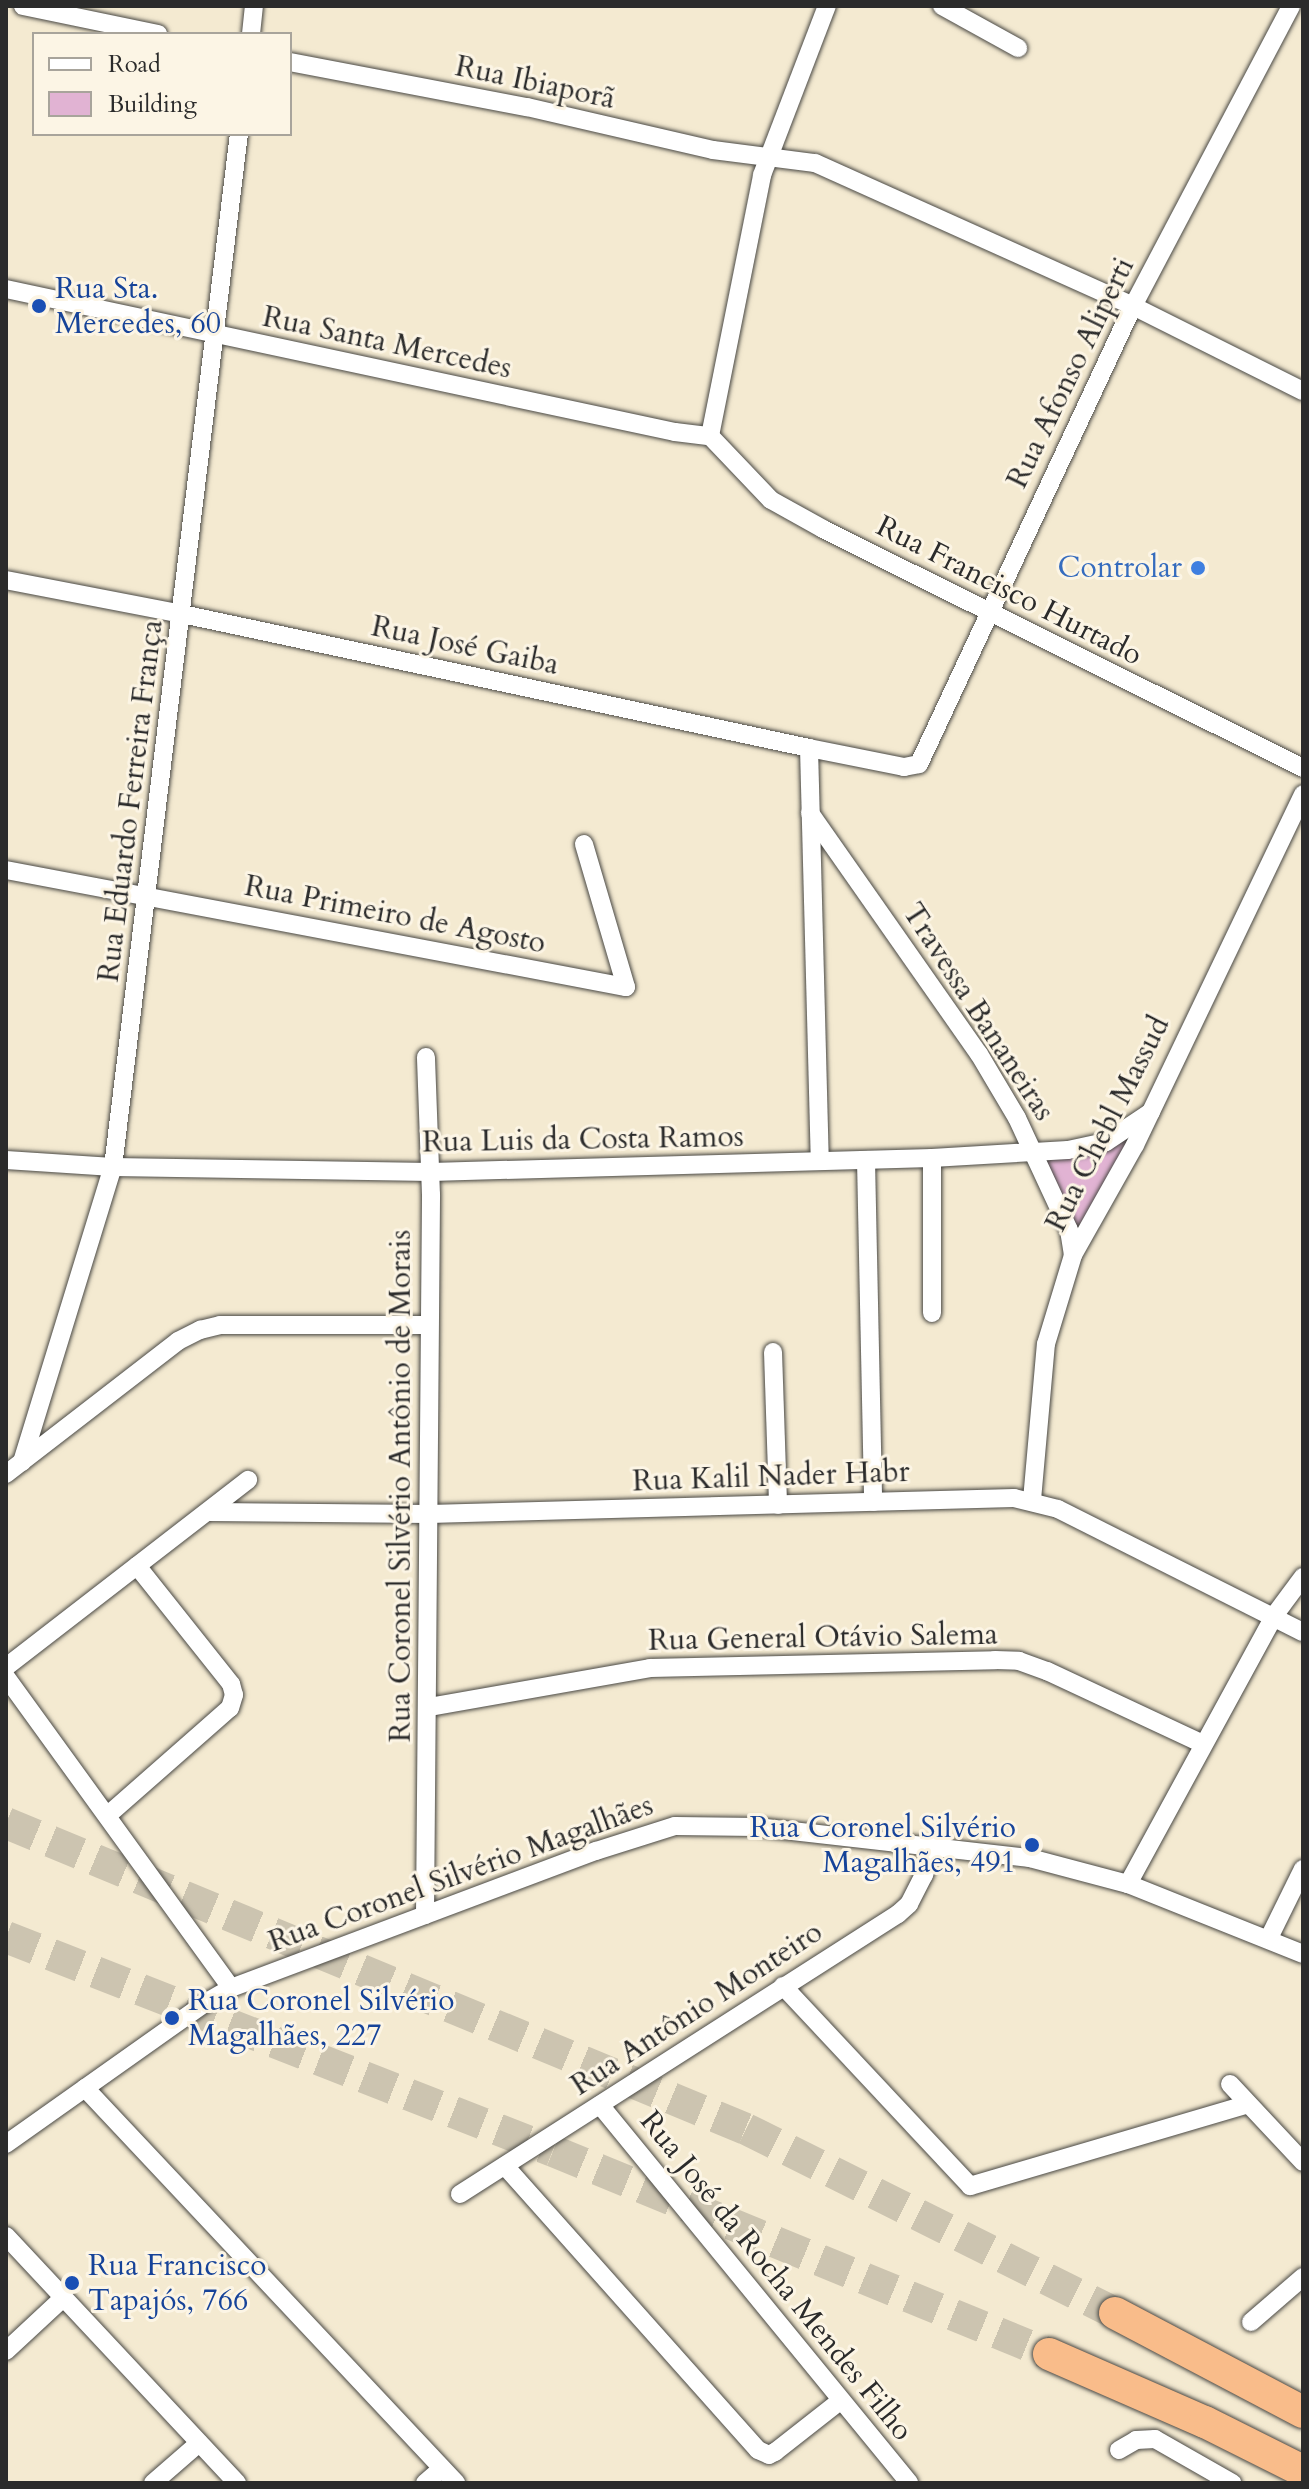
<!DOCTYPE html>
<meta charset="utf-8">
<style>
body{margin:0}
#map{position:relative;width:1309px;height:2489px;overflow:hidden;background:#f4ead1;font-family:Cardo,serif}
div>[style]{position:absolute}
.building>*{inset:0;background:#e1b3d3}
.highway-tunnel>*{height:32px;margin-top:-16px;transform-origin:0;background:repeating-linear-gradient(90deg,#ccc4b0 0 32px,transparent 0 48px)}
.roads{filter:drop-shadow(0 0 2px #494844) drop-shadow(0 0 2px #494844)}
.street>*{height:18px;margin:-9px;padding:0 9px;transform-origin:9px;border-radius:9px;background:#fff}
.highway>*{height:32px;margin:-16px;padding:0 16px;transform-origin:16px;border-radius:16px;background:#f9bc8a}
.dots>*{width:22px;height:22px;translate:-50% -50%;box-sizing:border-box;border:4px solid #fcf5e5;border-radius:50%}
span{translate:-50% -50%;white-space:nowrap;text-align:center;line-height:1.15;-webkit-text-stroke:6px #fcf5e5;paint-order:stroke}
.street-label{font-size:30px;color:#2b2b2b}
.transit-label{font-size:30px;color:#164399}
.left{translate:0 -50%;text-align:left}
.right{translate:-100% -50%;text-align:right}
.shop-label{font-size:30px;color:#366cbe}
.frame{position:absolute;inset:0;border:8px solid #2b2b2b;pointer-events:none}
.legend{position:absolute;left:32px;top:32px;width:260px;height:104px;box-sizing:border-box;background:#fcf5e5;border:2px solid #a8a49b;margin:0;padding:10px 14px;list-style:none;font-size:24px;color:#2b2b2b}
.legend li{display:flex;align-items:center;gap:16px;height:40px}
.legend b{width:40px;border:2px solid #a8a49b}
</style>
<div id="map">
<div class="building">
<i style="clip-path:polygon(1144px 1120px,1073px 1254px,1036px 1153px,1068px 1151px)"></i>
</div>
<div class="highway-tunnel">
<i style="left:6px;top:1823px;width:801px;rotate:22.47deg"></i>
<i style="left:746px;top:2129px;width:412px;rotate:26.5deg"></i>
<i style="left:6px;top:1937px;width:587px;rotate:21.37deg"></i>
<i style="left:553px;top:2151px;width:536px;rotate:22.26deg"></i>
</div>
<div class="roads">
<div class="street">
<i style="left:23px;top:6px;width:138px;rotate:11.7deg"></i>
<i style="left:942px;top:6px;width:87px;rotate:28.9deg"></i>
<i style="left:251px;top:34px;width:28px;rotate:-84deg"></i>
<i style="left:290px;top:62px;width:241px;rotate:10.8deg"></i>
<i style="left:527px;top:107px;width:191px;rotate:13deg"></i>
<i style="left:713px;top:150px;width:103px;rotate:7.3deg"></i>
<i style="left:815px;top:163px;width:349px;rotate:24.2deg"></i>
<i style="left:1133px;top:306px;width:190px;rotate:26.6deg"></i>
<i style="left:6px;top:289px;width:684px;rotate:12.07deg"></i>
<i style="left:675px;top:432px;width:35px;rotate:7deg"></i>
<i style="left:710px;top:436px;width:88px;rotate:46.4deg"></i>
<i style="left:771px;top:500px;width:60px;rotate:29.1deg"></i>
<i style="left:823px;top:529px;width:536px;rotate:26.47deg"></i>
<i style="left:710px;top:436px;width:266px;rotate:-78.7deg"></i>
<i style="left:762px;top:175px;width:181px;rotate:-69deg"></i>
<i style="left:6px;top:580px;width:179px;rotate:10.9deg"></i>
<i style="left:182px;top:614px;width:641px;rotate:12.06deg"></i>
<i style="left:809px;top:748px;width:97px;rotate:11.3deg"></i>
<i style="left:904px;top:767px;width:15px;rotate:-11deg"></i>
<i style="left:919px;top:764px;width:506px;rotate:-64.96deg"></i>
<i style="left:1133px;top:306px;width:339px;rotate:-62.2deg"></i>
<i style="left:809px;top:748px;width:413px;rotate:88.5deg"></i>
<i style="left:810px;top:813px;width:294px;rotate:55deg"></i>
<i style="left:979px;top:1054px;width:74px;rotate:59.3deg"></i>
<i style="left:1017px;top:1118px;width:123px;rotate:65.1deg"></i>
<i style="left:1069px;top:1230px;width:25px;rotate:81deg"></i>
<i style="left:6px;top:870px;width:631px;rotate:10.69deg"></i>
<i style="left:626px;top:987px;width:149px;rotate:-106.4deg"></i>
<i style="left:6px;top:1160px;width:107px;rotate:3.7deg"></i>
<i style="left:113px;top:1167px;width:318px;rotate:0.9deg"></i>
<i style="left:431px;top:1172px;width:501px;rotate:-1.6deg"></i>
<i style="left:932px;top:1158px;width:136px;rotate:-3.4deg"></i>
<i style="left:1068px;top:1150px;width:39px;rotate:-12deg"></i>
<i style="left:1106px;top:1142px;width:54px;rotate:-33.7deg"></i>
<i style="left:866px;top:1160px;width:342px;rotate:88.8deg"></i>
<i style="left:932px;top:1313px;width:155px;rotate:-90deg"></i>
<i style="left:773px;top:1352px;width:153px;rotate:88.1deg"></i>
<i style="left:22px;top:1462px;width:309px;rotate:-72.9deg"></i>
<i style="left:113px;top:1167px;width:1041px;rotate:-83.05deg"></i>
<i style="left:6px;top:1474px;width:217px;rotate:-37.7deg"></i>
<i style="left:178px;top:1341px;width:25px;rotate:-27deg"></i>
<i style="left:200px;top:1330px;width:21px;rotate:-14deg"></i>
<i style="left:220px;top:1325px;width:208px"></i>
<i style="left:1032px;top:1500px;width:157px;rotate:-84.9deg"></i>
<i style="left:1046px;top:1344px;width:93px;rotate:-73.1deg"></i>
<i style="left:1073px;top:1255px;width:126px;rotate:-60.6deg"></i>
<i style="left:1135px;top:1145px;width:389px;rotate:-64.4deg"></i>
<i style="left:210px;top:1512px;width:219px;rotate:0.5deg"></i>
<i style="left:429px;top:1514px;width:585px;rotate:-1.57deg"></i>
<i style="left:1014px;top:1498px;width:45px;rotate:14deg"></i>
<i style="left:1058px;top:1509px;width:274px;rotate:26.7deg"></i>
<i style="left:6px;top:1667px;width:306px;rotate:-37.7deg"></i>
<i style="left:6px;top:1677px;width:384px;rotate:54.1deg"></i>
<i style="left:429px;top:1707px;width:224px;rotate:-10deg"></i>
<i style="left:650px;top:1668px;width:345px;rotate:-1.3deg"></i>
<i style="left:995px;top:1660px;width:24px;rotate:2deg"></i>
<i style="left:1019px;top:1661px;width:30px;rotate:20deg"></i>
<i style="left:1047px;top:1671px;width:172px;rotate:25.1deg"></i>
<i style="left:108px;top:1815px;width:162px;rotate:-41.3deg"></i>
<i style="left:230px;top:1708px;width:14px;rotate:-73deg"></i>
<i style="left:234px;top:1695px;width:11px;rotate:-105deg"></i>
<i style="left:231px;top:1684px;width:151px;rotate:-128.5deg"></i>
<i style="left:1128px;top:1884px;width:305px;rotate:-61.4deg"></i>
<i style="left:1274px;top:1616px;width:49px;rotate:-53.4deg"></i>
<i style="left:425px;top:1915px;width:720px;rotate:-89.52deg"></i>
<i style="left:431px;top:1195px;width:138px;rotate:-92.1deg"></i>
<i style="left:1269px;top:1938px;width:77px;rotate:-63.8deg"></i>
<i style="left:783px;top:1986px;width:274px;rotate:46.9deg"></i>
<i style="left:970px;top:2186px;width:290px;rotate:-16.4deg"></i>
<i style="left:1230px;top:2084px;width:107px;rotate:46.9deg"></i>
<i style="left:85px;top:2088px;width:542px;rotate:46.79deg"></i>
<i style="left:600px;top:2105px;width:488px;rotate:50.7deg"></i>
<i style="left:6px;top:2144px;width:244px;rotate:-35.3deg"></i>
<i style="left:205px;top:2003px;width:30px;rotate:-30deg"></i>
<i style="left:231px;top:1988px;width:390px;rotate:-20.6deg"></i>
<i style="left:596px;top:1851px;width:83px;rotate:-17.6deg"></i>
<i style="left:675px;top:1826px;width:82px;rotate:0.7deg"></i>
<i style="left:757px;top:1827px;width:275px;rotate:6.5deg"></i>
<i style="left:1030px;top:1858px;width:101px;rotate:14.9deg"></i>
<i style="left:1128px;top:1884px;width:188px;rotate:21.8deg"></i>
<i style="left:505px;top:2166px;width:380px;rotate:48.3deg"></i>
<i style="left:758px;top:2450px;width:12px;rotate:24deg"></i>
<i style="left:769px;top:2455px;width:7px;rotate:-27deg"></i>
<i style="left:775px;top:2452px;width:83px;rotate:-38.1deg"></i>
<i style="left:460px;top:2194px;width:520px;rotate:-32.59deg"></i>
<i style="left:898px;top:1914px;width:15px;rotate:-42deg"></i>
<i style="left:909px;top:1904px;width:33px;rotate:-63deg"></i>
<i style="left:924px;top:1875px;width:30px;rotate:-73deg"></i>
<i style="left:6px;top:2236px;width:338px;rotate:46.9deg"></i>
<i style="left:1251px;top:2322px;width:69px;rotate:-40.9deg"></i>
<i style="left:6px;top:2351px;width:78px;rotate:-42.9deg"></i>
<i style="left:1119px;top:2450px;width:20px;rotate:-30deg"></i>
<i style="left:1136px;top:2440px;width:19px;rotate:-3deg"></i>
<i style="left:1155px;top:2439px;width:89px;rotate:29.7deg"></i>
<i style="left:153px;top:2483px;width:61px;rotate:-41deg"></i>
<i style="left:425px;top:2483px;width:21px;rotate:-41deg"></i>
</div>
<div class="highway">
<i style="left:1115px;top:2313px;width:212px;rotate:27.8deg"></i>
<i style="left:1049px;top:2354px;width:170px;rotate:23.6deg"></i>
<i style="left:1205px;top:2422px;width:110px;rotate:26.6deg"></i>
</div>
</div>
<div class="dots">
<i style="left:39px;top:306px;background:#1a4fb4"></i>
<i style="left:1198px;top:568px;background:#3f7fe0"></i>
<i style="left:1032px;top:1845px;background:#1a4fb4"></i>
<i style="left:172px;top:2018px;background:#1a4fb4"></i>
<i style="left:72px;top:2283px;background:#1a4fb4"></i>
</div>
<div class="street-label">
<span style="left:535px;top:83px;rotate:12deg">Rua Ibiaporã</span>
<span style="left:387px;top:343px;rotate:12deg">Rua Santa Mercedes</span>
<span style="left:1071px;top:373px;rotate:-64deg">Rua Afonso Aliperti</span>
<span style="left:1009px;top:591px;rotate:27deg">Rua Francisco Hurtado</span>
<span style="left:465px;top:646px;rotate:12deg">Rua José Gaiba</span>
<span style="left:131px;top:801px;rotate:-83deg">Rua Eduardo Ferreira França</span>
<span style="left:395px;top:915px;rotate:11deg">Rua Primeiro de Agosto</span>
<span style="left:978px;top:1012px;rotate:57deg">Travessa Bananeiras</span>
<span style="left:1108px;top:1124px;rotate:-63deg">Rua Chebl Massud</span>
<span style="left:583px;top:1140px;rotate:-1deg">Rua Luis da Costa Ramos</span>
<span style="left:771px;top:1477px;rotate:-2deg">Rua Kalil Nader Habr</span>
<span style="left:401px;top:1486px;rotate:-90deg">Rua Coronel Silvério Antônio de Morais</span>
<span style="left:823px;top:1638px;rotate:-1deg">Rua General Otávio Salema</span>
<span style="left:461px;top:1874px;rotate:-20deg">Rua Coronel Silvério Magalhães</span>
<span style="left:697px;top:2009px;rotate:-33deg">Rua Antônio Monteiro</span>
<span style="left:776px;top:2276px;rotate:51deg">Rua José da Rocha Mendes Filho</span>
</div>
<div class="transit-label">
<span class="left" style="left:55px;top:306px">Rua Sta.<br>Mercedes, 60</span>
<span class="right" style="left:1016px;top:1845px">Rua Coronel Silvério<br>Magalhães, 491</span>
<span class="left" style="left:188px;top:2018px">Rua Coronel Silvério<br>Magalhães, 227</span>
<span class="left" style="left:88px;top:2283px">Rua Francisco<br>Tapajós, 766</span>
</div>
<div class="shop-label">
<span class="right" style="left:1182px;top:568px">Controlar</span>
</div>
<div class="frame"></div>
<ul class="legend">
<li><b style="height:10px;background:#fff"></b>Road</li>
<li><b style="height:22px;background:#e1b3d3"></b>Building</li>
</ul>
</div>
